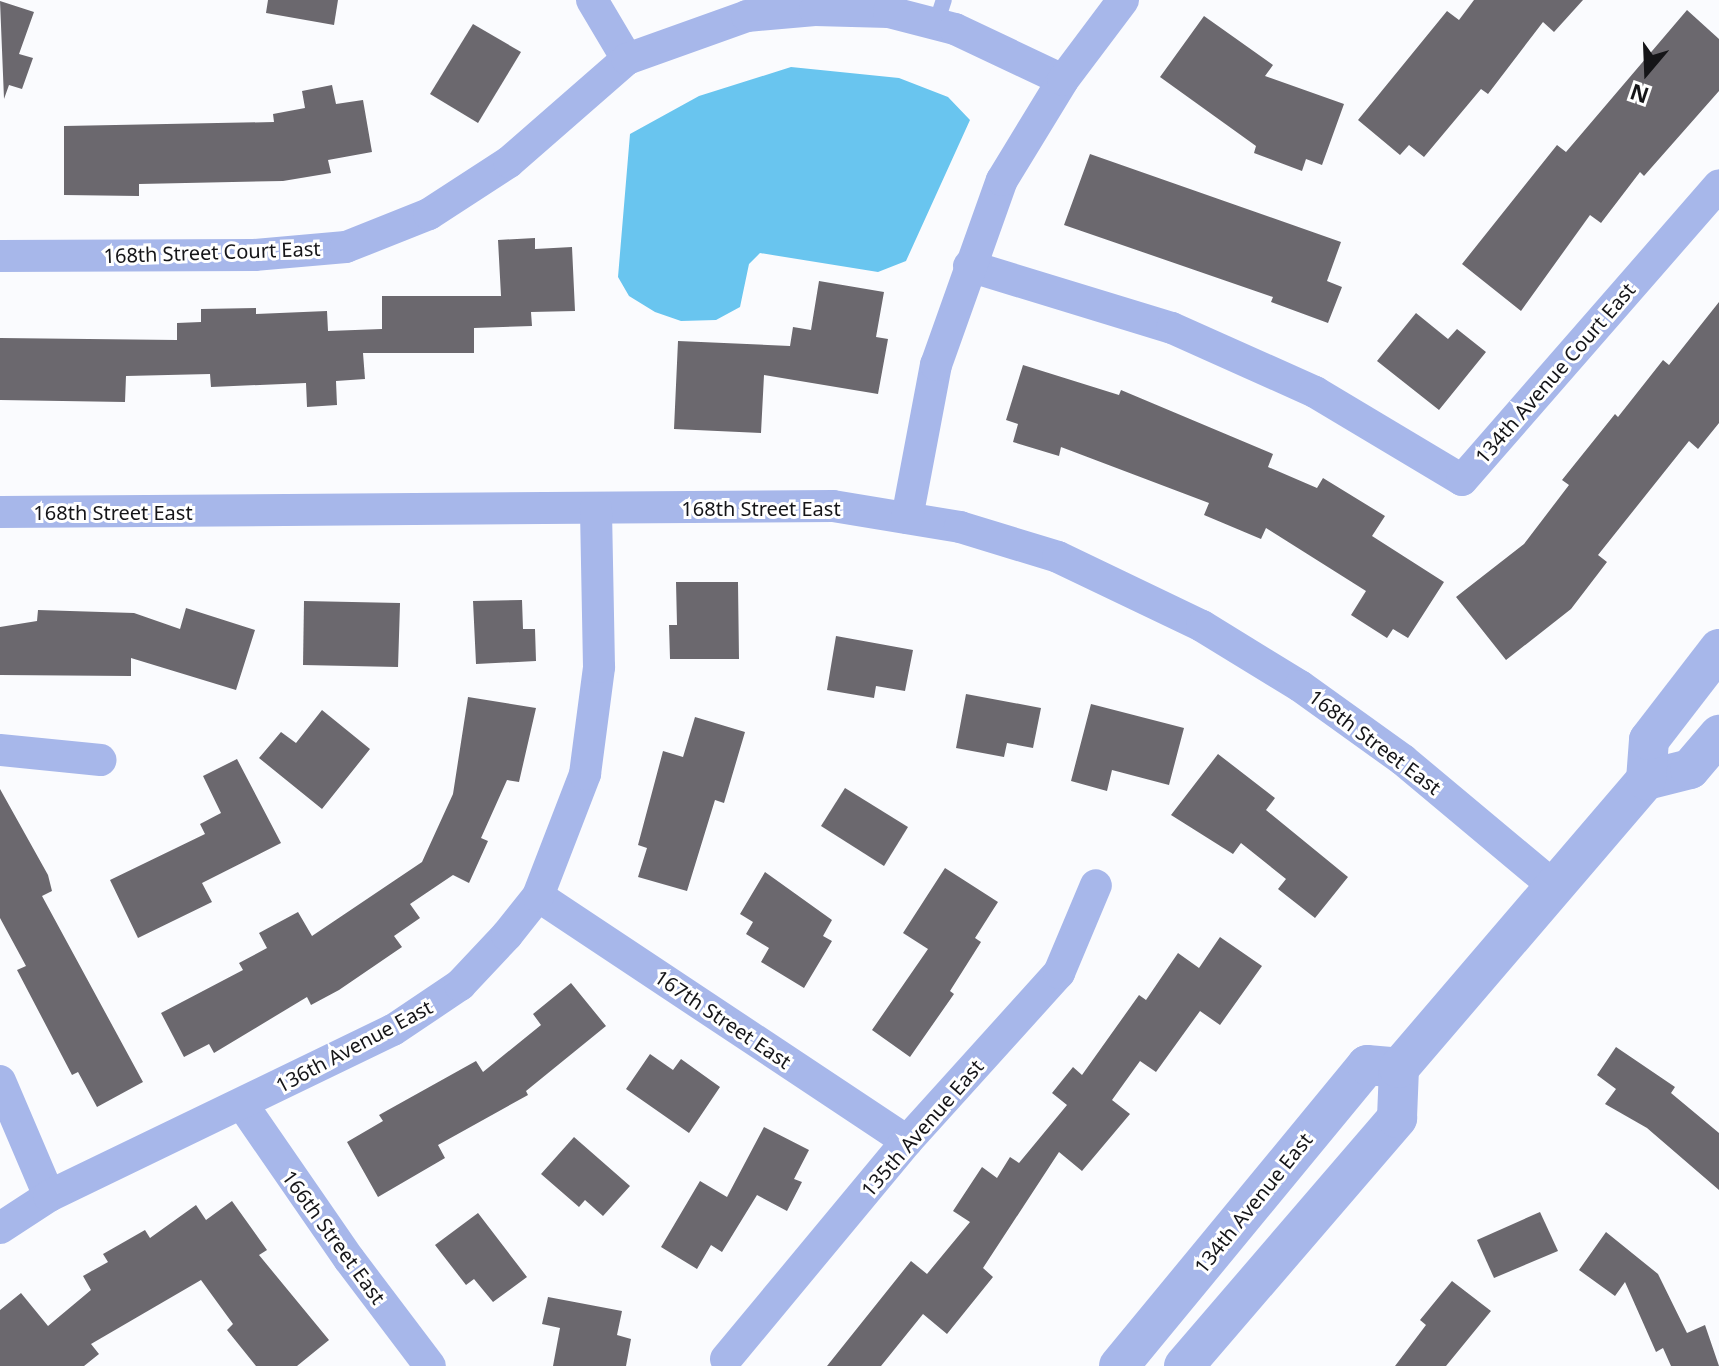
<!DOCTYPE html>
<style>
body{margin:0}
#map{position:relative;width:1719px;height:1366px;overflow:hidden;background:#fafbfe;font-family:"Noto Sans",sans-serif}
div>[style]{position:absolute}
.water>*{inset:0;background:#69c5ef}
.building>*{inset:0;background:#6b686e}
.service>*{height:16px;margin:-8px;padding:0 8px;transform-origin:8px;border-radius:8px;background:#a7b7ea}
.minor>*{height:32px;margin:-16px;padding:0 16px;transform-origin:16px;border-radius:16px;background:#a7b7ea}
.tertiary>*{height:40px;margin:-20px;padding:0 20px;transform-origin:20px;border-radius:20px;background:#a7b7ea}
span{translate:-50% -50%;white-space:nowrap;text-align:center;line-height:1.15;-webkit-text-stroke:6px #fff;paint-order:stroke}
.street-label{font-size:20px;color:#151518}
.north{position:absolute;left:1607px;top:32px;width:80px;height:80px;-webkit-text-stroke:6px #fff;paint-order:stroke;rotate:199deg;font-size:22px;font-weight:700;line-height:32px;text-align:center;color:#151518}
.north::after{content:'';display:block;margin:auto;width:28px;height:36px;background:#151518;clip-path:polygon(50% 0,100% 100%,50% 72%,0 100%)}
</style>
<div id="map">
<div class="water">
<i style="clip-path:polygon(791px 67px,899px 78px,948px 97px,970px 120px,906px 261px,878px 272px,760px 253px,749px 264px,740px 307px,716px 320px,681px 321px,655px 312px,629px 296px,618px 277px,630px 134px,699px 96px)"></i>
</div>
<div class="building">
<i style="clip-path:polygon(268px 0,338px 0,334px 25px,266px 13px)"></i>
<i style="clip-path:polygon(1474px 0,1583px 0,1554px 32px,1543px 22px,1488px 94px,1481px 89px,1424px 157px,1409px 145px,1400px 155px,1358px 120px,1447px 11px,1459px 20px)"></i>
<i style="clip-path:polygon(0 1px,34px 12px,19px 54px,33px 58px,22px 89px,9px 85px,4px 99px)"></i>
<i style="clip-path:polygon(1687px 10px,1719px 39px,1719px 91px,1644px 176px,1640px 172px,1601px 223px,1590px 215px,1521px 311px,1462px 264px,1557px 145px,1566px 152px)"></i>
<i style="clip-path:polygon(1204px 16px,1273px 65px,1265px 76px,1344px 104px,1322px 165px,1306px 159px,1302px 171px,1254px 153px,1256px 146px,1160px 77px)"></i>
<i style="clip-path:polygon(473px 24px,521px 52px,478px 123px,430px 94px)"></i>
<i style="clip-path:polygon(332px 85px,336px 104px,363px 100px,372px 152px,328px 160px,331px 173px,283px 181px,139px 184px,139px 196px,64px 195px,64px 126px,274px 122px,273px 114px,305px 108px,302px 91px)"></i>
<i style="clip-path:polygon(1090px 154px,1341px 242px,1327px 281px,1342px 287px,1328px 323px,1271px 302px,1273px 297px,1064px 225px)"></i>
<i style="clip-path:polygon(535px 238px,535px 249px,572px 247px,575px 311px,531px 312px,532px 326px,474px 328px,474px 353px,363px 353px,365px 379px,336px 381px,337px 405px,307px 407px,306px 383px,211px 387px,210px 374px,126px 376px,125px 402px,0 400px,0 338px,177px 340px,177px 323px,201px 322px,201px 309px,256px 308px,256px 314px,327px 311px,328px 331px,382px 329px,382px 296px,501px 296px,498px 240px)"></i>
<i style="clip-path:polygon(819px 281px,884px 292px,876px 337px,888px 339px,878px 394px,764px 375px,761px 433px,674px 429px,678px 341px,790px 346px,793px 327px,811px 330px)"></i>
<i style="clip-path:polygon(1719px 302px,1719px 423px,1698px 449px,1689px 441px,1598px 555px,1607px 562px,1571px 609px,1506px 660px,1456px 597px,1524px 544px,1569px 485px,1562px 480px,1615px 414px,1618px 417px,1663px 360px,1669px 365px)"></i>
<i style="clip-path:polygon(1416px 313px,1448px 339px,1457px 329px,1486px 352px,1439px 410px,1377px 361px)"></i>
<i style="clip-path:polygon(1023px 365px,1119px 395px,1121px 390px,1273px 454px,1268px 467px,1317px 488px,1323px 478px,1385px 516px,1372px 536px,1444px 582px,1408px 638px,1393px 629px,1387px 638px,1351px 615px,1366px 591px,1266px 528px,1261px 539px,1204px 515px,1209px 503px,1061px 447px,1059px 456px,1013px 442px,1018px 424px,1006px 420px)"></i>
<i style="clip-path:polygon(676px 582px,738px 582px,739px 659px,670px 659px,669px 625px,677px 625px)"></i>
<i style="clip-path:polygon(522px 600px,523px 629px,535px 629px,536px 661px,476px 664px,473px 601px)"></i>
<i style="clip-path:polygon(304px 601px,400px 603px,398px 667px,303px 665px)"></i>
<i style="clip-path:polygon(186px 608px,255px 630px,236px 690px,131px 658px,131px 676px,0 675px,0 627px,37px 621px,38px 610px,134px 613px,180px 629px)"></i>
<i style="clip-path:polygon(836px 636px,913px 650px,905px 691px,876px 686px,874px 698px,827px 690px)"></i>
<i style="clip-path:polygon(966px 694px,1041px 708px,1033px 748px,1007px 743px,1004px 757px,956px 748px)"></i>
<i style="clip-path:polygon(468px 697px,536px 708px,519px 782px,507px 780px,481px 838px,488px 841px,469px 883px,453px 875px,410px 904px,420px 918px,394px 936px,402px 947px,339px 990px,311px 1005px,307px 997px,214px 1053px,209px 1044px,184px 1057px,161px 1013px,243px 970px,239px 963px,267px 948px,259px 933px,298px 912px,312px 936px,422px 862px,453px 794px)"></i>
<i style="clip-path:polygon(1091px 704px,1184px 728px,1169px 785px,1112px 770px,1107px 791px,1071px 781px)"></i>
<i style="clip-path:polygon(322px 710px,370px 749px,322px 809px,259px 758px,281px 732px,296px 743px)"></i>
<i style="clip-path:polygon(695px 717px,745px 732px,724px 803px,715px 800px,687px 891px,638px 877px,647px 848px,638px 845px,663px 751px,683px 757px)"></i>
<i style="clip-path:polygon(1218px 754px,1275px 798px,1266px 810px,1348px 877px,1315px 918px,1278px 889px,1286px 879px,1241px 843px,1233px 854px,1171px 815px)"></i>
<i style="clip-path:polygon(237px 759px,281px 843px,202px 883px,212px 902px,138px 938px,110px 880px,205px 834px,200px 824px,221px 813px,203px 776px)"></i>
<i style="clip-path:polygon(845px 788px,908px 827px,884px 866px,821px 826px)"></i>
<i style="clip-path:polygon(0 789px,48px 875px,52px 891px,42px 896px,143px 1082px,97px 1107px,78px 1072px,72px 1075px,17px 970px,26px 966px,0 918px)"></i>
<i style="clip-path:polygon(945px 868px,998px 902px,975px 938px,981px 942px,950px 991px,954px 994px,910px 1057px,872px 1030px,928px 949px,903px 933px)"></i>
<i style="clip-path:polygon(765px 872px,832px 920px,823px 936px,832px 941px,804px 988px,761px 962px,769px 948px,746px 934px,753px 922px,740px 914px)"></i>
<i style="clip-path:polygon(1220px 937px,1262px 966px,1220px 1025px,1200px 1011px,1156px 1072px,1140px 1061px,1112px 1100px,1130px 1114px,1082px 1171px,1059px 1152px,983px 1268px,993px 1277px,947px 1334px,923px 1314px,881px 1366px,827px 1366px,911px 1261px,927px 1274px,970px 1222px,953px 1211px,982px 1167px,997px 1178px,1010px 1157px,1019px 1163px,1067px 1105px,1052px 1093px,1073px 1067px,1082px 1075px,1139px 995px,1146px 1000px,1178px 953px,1199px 968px)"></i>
<i style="clip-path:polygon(571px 983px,606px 1026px,526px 1091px,528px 1095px,438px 1145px,445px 1158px,378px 1197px,347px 1142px,383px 1121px,379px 1115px,476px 1061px,483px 1072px,541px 1025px,533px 1014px)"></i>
<i style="clip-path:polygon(1616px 1047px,1675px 1087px,1671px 1093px,1719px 1133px,1719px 1190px,1647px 1128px,1605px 1104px,1616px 1089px,1597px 1075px)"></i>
<i style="clip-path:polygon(650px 1054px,673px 1070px,681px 1059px,720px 1087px,689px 1133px,626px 1089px)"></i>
<i style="clip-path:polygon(764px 1127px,809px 1150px,794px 1179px,802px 1182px,787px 1211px,757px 1195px,722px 1252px,711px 1245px,697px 1269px,661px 1247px,700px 1181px,727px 1197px)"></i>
<i style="clip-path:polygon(574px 1137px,630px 1186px,603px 1216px,585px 1200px,579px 1207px,541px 1174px)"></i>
<i style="clip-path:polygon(232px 1201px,267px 1250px,259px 1255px,329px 1340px,297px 1366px,256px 1366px,227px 1330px,233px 1324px,201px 1280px,91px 1344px,99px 1354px,84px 1366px,0 1366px,0 1310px,21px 1293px,48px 1326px,91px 1290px,83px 1276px,108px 1262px,103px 1254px,145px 1230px,150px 1238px,196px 1205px,206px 1220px)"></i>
<i style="clip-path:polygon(1540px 1212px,1558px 1251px,1494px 1278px,1477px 1240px)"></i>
<i style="clip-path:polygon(478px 1213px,527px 1277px,493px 1302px,474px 1279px,466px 1285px,435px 1245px)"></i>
<i style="clip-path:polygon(1606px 1232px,1658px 1274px,1687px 1333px,1705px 1325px,1719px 1366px,1671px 1366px,1663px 1348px,1656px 1352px,1625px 1282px,1615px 1296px,1579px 1270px)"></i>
<i style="clip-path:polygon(1452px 1281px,1491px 1311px,1446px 1366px,1395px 1366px,1426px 1325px,1420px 1320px)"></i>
<i style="clip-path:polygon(548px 1297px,622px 1311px,617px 1335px,631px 1339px,626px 1366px,553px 1366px,560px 1328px,542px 1324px)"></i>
</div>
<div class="service">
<i style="left:936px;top:24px;width:25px;rotate:-72deg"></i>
</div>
<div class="minor">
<i style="left:592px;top:0;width:69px;rotate:59.3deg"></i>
<i style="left:0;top:256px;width:254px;rotate:-0.2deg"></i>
<i style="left:254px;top:255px;width:92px;rotate:-5deg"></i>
<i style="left:346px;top:247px;width:89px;rotate:-21.7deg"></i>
<i style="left:429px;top:214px;width:95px;rotate:-33deg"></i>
<i style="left:509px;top:162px;width:157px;rotate:-41.1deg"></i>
<i style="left:627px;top:59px;width:127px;rotate:-19.7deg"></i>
<i style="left:747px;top:16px;width:68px;rotate:-5deg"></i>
<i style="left:815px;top:10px;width:74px;rotate:1.5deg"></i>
<i style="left:889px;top:12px;width:68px;rotate:14.4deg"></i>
<i style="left:955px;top:29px;width:119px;rotate:25.3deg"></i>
<i style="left:969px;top:266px;width:212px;rotate:17deg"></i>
<i style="left:1172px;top:328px;width:157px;rotate:24.1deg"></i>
<i style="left:1315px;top:392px;width:171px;rotate:30.9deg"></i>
<i style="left:1462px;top:480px;width:391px;rotate:-48.9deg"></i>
<i style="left:0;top:512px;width:833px;rotate:-0.41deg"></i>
<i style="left:833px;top:506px;width:129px;rotate:9.4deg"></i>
<i style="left:960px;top:527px;width:102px;rotate:17deg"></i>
<i style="left:1058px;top:557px;width:160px;rotate:25.6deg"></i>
<i style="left:1202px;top:626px;width:115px;rotate:31.5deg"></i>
<i style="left:1300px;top:686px;width:127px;rotate:35.7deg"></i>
<i style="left:1403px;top:760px;width:199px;rotate:39.9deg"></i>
<i style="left:907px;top:518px;width:156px;rotate:-79.3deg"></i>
<i style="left:936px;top:365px;width:196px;rotate:-70.4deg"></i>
<i style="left:1002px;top:180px;width:117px;rotate:-58.6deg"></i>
<i style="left:1063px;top:80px;width:100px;rotate:-53.1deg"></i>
<i style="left:0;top:750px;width:101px;rotate:5.7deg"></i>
<i style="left:538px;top:896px;width:443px;rotate:33.6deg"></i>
<i style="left:0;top:1081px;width:125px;rotate:66.9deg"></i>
<i style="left:242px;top:1104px;width:188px;rotate:55.4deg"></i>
<i style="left:349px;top:1259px;width:134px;rotate:52.9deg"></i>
<i style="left:0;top:1228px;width:59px;rotate:-33.1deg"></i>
<i style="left:49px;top:1196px;width:382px;rotate:-25.8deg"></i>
<i style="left:393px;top:1030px;width:81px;rotate:-33.9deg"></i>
<i style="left:460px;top:985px;width:69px;rotate:-46.8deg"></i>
<i style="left:507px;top:935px;width:50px;rotate:-51.5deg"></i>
<i style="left:538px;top:896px;width:131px;rotate:-68.9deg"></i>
<i style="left:585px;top:774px;width:108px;rotate:-82.5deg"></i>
<i style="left:599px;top:667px;width:159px;rotate:-91.1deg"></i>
<i style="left:726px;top:1359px;width:283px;rotate:-50.3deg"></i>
<i style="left:907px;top:1141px;width:227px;rotate:-47.9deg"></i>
<i style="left:1059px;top:973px;width:95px;rotate:-67.2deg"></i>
</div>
<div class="tertiary">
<i style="left:1646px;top:780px;width:45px;rotate:-14deg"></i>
<i style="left:1690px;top:769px;width:45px;rotate:-49.5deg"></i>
<i style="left:1119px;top:1366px;width:390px;rotate:-50.5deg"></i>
<i style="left:1367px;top:1065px;width:32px;rotate:5deg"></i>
<i style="left:1184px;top:1366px;width:327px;rotate:-49.3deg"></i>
<i style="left:1397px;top:1118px;width:50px;rotate:-87.7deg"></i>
<i style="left:1399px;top:1068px;width:379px;rotate:-49.4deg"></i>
<i style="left:1646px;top:780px;width:40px;rotate:-85.7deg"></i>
<i style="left:1649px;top:740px;width:115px;rotate:-52.4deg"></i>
</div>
<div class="street-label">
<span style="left:212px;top:252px;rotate:-2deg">168th Street Court East</span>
<span style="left:1555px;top:373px;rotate:-49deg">134th Avenue Court East</span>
<span style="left:761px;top:508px">168th Street East</span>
<span style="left:113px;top:512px">168th Street East</span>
<span style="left:1375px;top:742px;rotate:37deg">168th Street East</span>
<span style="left:723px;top:1019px;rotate:34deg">167th Street East</span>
<span style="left:354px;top:1046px;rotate:-28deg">136th Avenue East</span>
<span style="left:922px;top:1128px;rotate:-49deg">135th Avenue East</span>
<span style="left:1253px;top:1203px;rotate:-51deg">134th Avenue East</span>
<span style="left:334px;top:1237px;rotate:54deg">166th Street East</span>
</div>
<div class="north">N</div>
</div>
